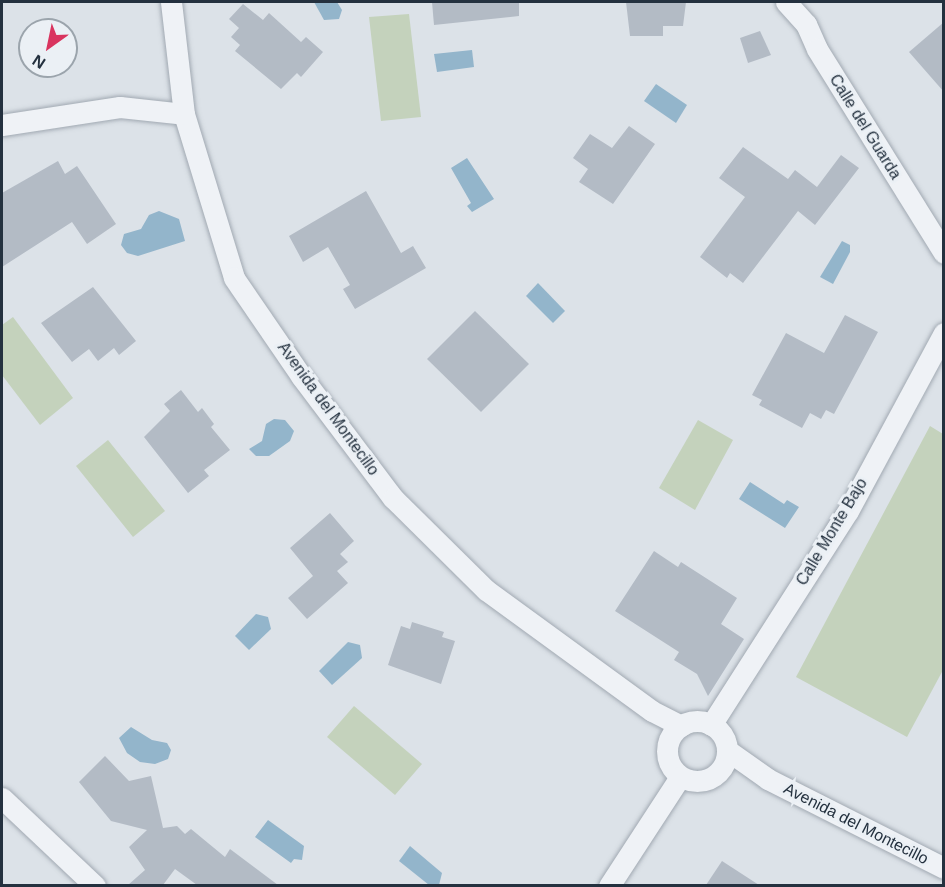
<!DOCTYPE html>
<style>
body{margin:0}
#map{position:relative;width:945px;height:887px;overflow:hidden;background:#dce2e8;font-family:Helvetica,sans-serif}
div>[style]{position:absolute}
.green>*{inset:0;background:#c4d2bc}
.water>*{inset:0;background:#93b5cb}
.building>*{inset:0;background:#b3bbc5}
.roads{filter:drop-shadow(0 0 2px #a1a9b2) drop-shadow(0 0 2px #a1a9b2)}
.street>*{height:21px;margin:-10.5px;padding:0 10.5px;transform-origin:10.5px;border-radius:10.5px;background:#eff2f6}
.street>.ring{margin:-10.5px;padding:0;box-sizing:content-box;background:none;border:21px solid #eff2f6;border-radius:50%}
span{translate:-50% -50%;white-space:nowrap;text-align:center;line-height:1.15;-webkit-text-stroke:6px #ebf0f5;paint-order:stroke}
.street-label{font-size:16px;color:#24313f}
.frame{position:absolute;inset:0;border:3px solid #24313f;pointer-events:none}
.north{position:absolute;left:18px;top:18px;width:60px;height:60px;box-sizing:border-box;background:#ebf0f5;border:2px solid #9ba4ac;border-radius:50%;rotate:213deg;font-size:16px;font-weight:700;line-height:24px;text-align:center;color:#24313f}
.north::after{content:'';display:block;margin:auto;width:21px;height:27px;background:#d9345f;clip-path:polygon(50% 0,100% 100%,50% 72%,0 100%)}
</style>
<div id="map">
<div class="green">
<i style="clip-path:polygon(409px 14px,421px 117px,381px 121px,369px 17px)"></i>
<i style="clip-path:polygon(13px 317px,73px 398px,40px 425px,2px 375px,2px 325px)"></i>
<i style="clip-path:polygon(698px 420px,733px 440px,695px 510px,659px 488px)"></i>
<i style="clip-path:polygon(930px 426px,943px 434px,943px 670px,907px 737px,796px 677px)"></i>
<i style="clip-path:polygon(108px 440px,165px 511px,133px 537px,76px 466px)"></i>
<i style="clip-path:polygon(354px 706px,422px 764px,395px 795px,327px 737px)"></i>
</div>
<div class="water">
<i style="clip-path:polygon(314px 2px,337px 2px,342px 10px,339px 19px,324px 20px)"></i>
<i style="clip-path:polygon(472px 50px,474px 67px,437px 72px,434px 54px)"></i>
<i style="clip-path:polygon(656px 84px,687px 105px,676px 123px,644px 101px)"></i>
<i style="clip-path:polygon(467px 158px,494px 199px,472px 212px,467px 206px,471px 203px,451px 168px)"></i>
<i style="clip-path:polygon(159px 211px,179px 219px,185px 241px,138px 256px,127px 253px,121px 245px,124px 234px,141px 229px,149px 215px)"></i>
<i style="clip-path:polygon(842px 241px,850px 245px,850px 252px,833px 284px,820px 277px)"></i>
<i style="clip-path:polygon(538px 283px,565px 311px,553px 323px,526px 296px)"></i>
<i style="clip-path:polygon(285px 420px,294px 431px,290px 441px,269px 456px,256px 456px,249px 449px,262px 441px,266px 424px,274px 419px)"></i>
<i style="clip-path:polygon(750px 482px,784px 504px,787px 500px,799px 507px,785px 528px,739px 499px)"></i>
<i style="clip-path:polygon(256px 614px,268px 617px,271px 629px,249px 650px,235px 636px)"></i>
<i style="clip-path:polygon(348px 642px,360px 645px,362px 658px,332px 685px,319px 671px)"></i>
<i style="clip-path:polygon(131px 727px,152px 740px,167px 743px,171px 750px,168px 759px,155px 764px,140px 762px,127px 753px,119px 738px)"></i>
<i style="clip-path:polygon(268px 820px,304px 846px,302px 860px,294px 859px,291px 863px,255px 837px)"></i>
<i style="clip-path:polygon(410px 846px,442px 873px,439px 885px,429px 885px,399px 861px)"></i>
</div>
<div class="building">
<i style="clip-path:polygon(432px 2px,519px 2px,519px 16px,434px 25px)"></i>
<i style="clip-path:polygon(626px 2px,686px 2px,683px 26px,663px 26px,663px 36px,630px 36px)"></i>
<i style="clip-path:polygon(243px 4px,263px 20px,269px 13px,301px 42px,306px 37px,323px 52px,301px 77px,297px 73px,281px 89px,235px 51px,240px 45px,231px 37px,239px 28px,229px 19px)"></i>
<i style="clip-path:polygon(944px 22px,944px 92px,909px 52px)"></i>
<i style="clip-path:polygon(760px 31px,771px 55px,748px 63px,740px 38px)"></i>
<i style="clip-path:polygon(629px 126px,655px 144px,613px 204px,579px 182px,588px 169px,573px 158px,590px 134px,612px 148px)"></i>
<i style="clip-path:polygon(743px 147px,788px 179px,795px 170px,817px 187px,841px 155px,859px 168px,815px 225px,798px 211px,743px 283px,730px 273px,727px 278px,700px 257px,745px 197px,719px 178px)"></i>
<i style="clip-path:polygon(58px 161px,65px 174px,77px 166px,116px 224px,87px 244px,72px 222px,2px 267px,2px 193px)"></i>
<i style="clip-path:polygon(366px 191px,401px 253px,413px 246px,426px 268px,355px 309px,343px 289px,350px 285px,328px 247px,303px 262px,289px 236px)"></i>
<i style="clip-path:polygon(93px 287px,136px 341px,119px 355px,114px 348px,98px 361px,89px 349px,72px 362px,41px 323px)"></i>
<i style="clip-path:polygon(475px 311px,529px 364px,481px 412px,427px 359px)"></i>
<i style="clip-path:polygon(845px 315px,878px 332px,834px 414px,826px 410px,821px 419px,810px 413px,802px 428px,759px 405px,762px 400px,752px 395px,786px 333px,824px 353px)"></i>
<i style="clip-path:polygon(181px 390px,198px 412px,202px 408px,214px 424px,211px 427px,230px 450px,204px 470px,209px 476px,188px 493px,144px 437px,170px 411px,164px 404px)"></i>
<i style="clip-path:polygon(330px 513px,354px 541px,340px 554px,348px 562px,337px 571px,348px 583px,307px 619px,288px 598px,313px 576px,290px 548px)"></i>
<i style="clip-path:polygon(654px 551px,678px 567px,681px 562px,737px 598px,721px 624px,744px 639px,708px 696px,697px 674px,674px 660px,679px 652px,615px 611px)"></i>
<i style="clip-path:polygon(412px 622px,444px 632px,442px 637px,455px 641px,441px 684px,388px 665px,401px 626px,410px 629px)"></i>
<i style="clip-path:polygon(105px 756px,129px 781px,151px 776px,163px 828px,177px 826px,185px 834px,191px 829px,225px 857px,230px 849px,278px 885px,197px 885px,175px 869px,163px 885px,128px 885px,145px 870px,129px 847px,147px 830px,111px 821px,79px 782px)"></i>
<i style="clip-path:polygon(722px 861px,759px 885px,706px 885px)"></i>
</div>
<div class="roads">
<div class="street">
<i style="left:171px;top:2px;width:113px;rotate:83.4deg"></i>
<i style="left:184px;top:114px;width:171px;rotate:73deg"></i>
<i style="left:234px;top:278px;width:119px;rotate:55.6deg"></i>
<i style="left:301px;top:376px;width:153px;rotate:53deg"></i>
<i style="left:393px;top:498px;width:131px;rotate:44.7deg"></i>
<i style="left:486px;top:590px;width:205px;rotate:36.1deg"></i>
<i style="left:652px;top:711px;width:33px;rotate:27deg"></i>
<i style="left:786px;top:2px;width:30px;rotate:48deg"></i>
<i style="left:806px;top:24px;width:27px;rotate:66deg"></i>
<i style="left:817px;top:49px;width:240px;rotate:58.1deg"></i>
<i style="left:2px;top:125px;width:119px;rotate:-8.7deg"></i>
<i style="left:120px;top:107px;width:64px;rotate:6.2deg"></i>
<i class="ring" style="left:667px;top:721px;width:39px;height:39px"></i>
<i style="left:711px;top:725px;width:254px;rotate:-57.4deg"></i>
<i style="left:848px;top:511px;width:202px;rotate:-61.7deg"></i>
<i style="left:727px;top:750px;width:50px;rotate:35.3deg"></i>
<i style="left:768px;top:779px;width:197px;rotate:26.8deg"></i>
<i style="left:2px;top:798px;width:128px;rotate:43.4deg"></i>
<i style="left:609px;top:886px;width:130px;rotate:-56.9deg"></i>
</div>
</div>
<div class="street-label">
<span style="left:865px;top:127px;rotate:58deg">Calle del Guarda</span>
<span style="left:328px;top:409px;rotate:54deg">Avenida del Montecillo</span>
<span style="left:832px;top:532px;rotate:-59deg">Calle Monte Bajo</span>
<span style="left:856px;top:824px;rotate:27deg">Avenida del Montecillo</span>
</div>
<div class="frame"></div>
<div class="north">N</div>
</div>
